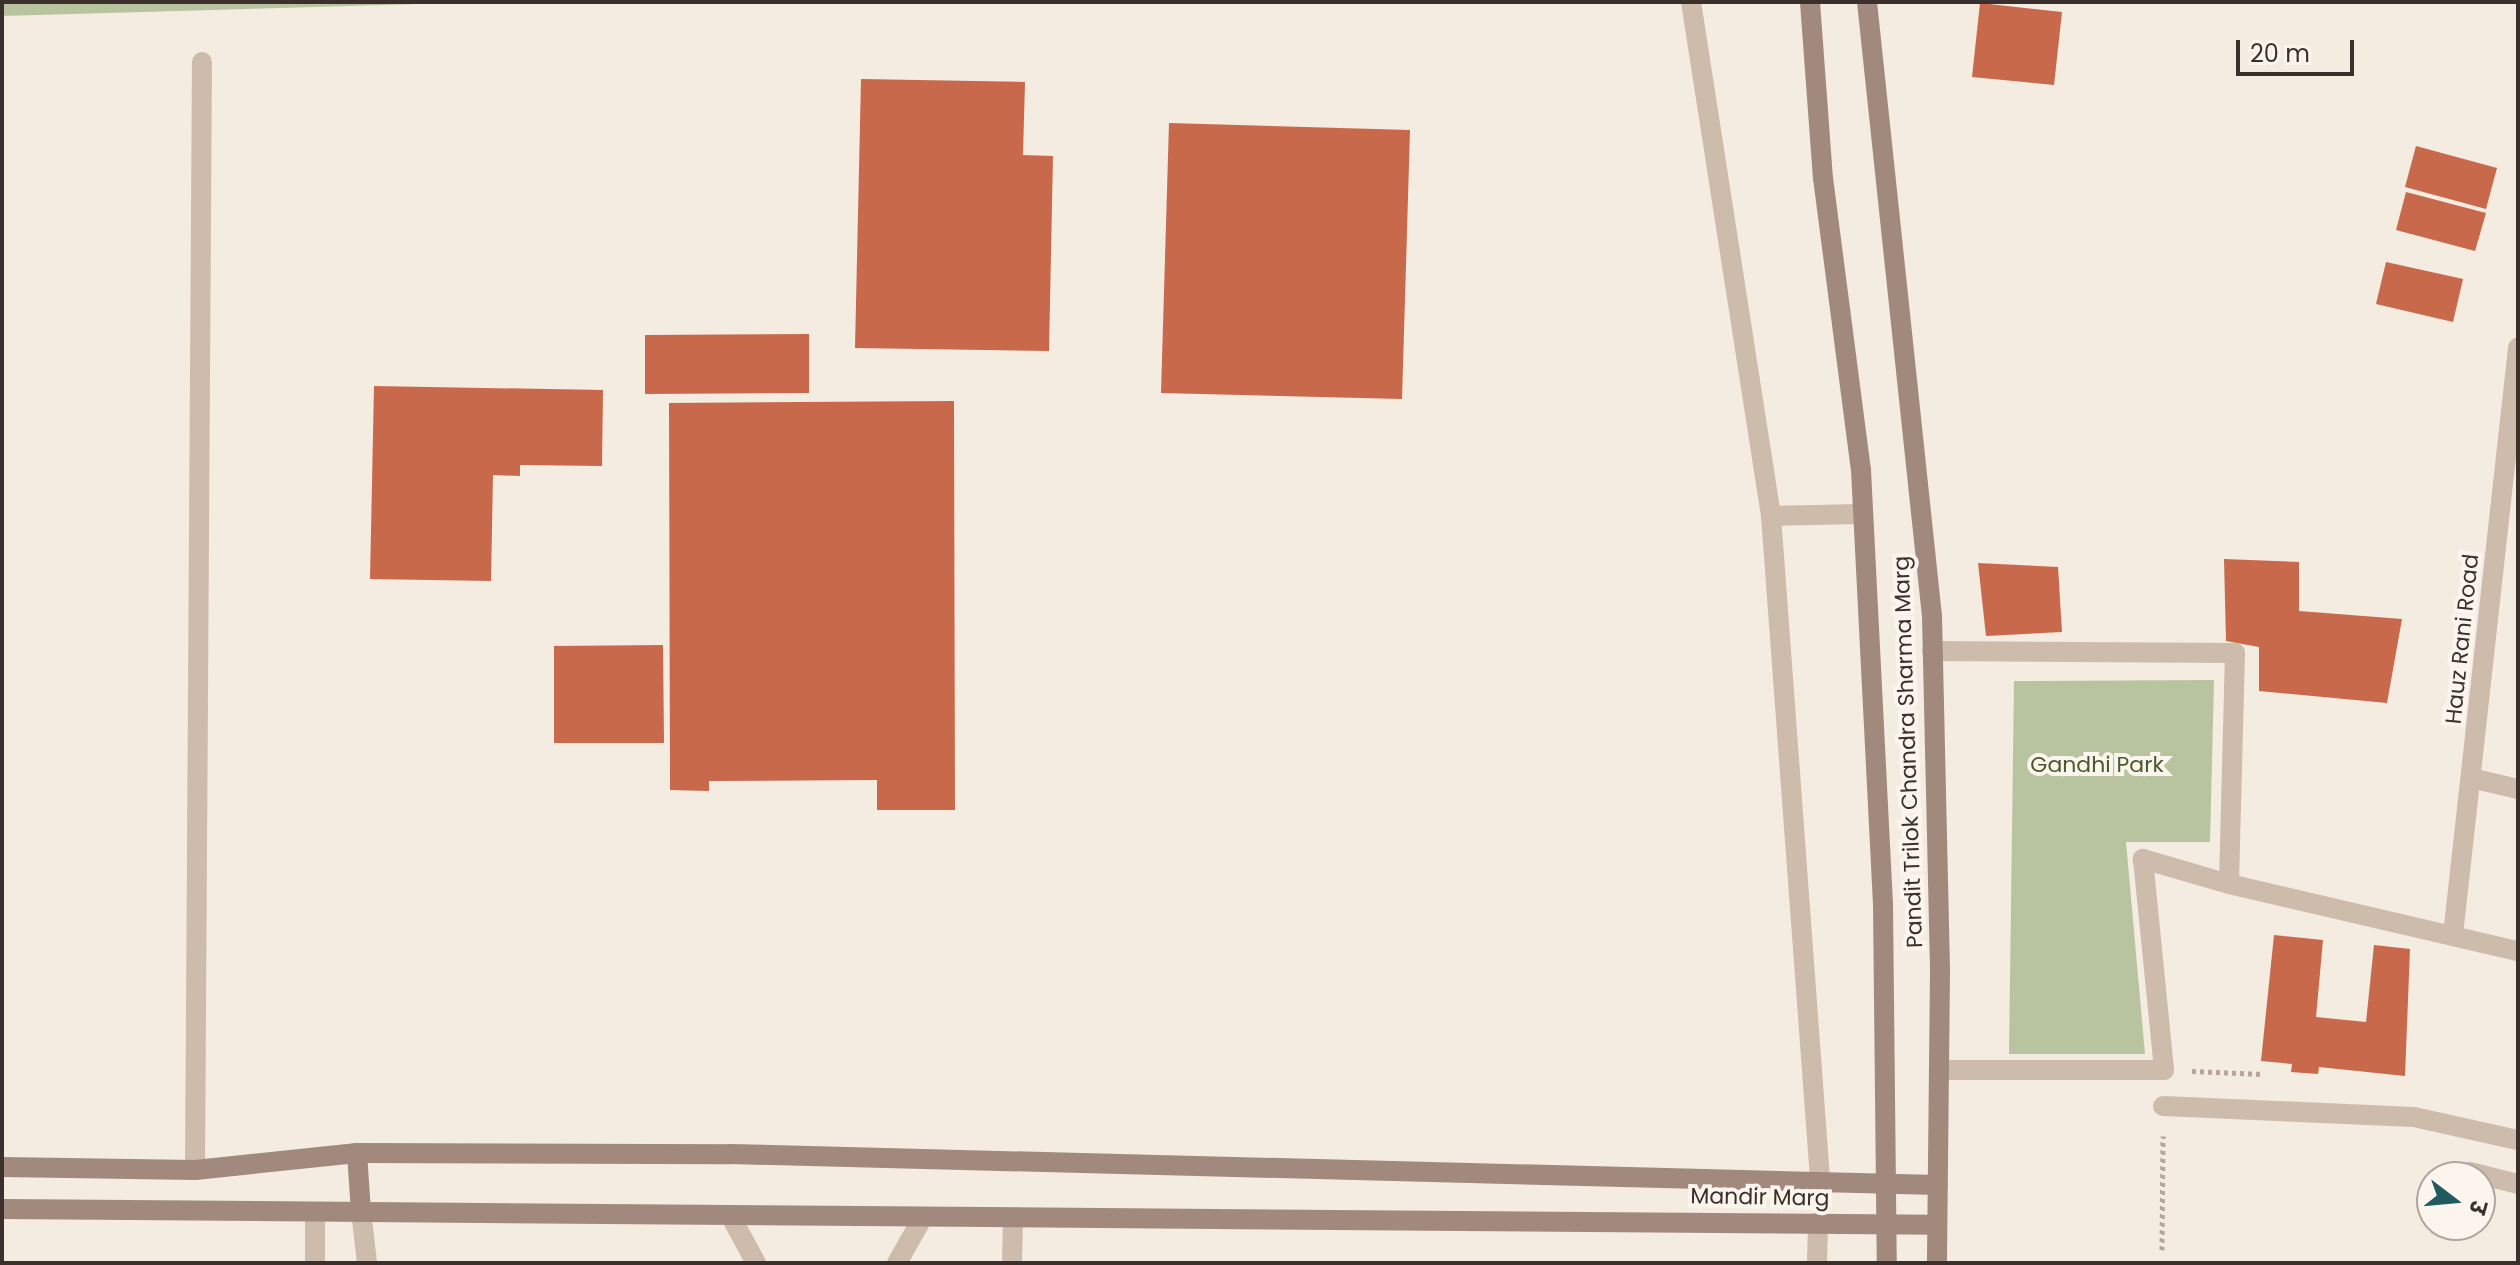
<!DOCTYPE html>
<meta charset="utf-8">
<style>
body{margin:0}
#map{position:relative;width:2520px;height:1265px;overflow:hidden;background:#f4ebe1;font-family:Poppins,"Noto Sans Devanagari",sans-serif}
div>[style]{position:absolute}
.green>*{inset:0;background:#b8c4a0}
.building>*{inset:0;background:#c8694b}
.path>*{height:5px;margin-top:-2.5px;transform-origin:0;background:repeating-linear-gradient(90deg,#b9a596 0 4px,transparent 0 8px)}
.lane>*{height:20px;margin:-10px;padding:0 10px;transform-origin:10px;border-radius:10px;background:#cdbbac}
.street>*{height:20px;margin:-10px;padding:0 10px;transform-origin:10px;border-radius:10px;background:#cdbbac}
.secondary>*{height:20px;margin:-10px;padding:0 10px;transform-origin:10px;border-radius:10px;background:#a18a7d}
span{translate:-50% -50%;white-space:nowrap;text-align:center;line-height:1.15;-webkit-text-stroke:8px #fbf5ee;paint-order:stroke}
.street-label{font-size:22px;color:#3b302b}
.park-label{font-size:22px;color:#4a5a2e}
.frame{position:absolute;inset:0;border:4px solid #3b302b;pointer-events:none}
.north{position:absolute;left:2416px;top:1161px;width:80px;height:80px;box-sizing:border-box;background:#fbf5ee;border:2px solid #aea6a0;border-radius:50%;rotate:106deg;font-size:22px;font-weight:700;line-height:32px;text-align:center;color:#3b302b}
.north::after{content:'';display:block;margin:auto;width:28px;height:36px;background:#1f5a5e;clip-path:polygon(50% 0,100% 100%,50% 72%,0 100%)}
.scale{position:absolute;left:2236px;top:40px;width:118px;height:36px;box-sizing:border-box;border:4px solid #3b302b;border-top:0;padding-left:10px;font-size:24px;line-height:28px;white-space:nowrap;color:#3b302b;-webkit-text-stroke:6px #fbf5ee;paint-order:stroke}
</style>
<div id="map">
<div class="green">
<i style="clip-path:polygon(2px 2px,488px 2px,2px 16px)"></i>
<i style="clip-path:polygon(2214px 680px,2210px 842px,2126px 842px,2145px 1054px,2009px 1054px,2014px 681px)"></i>
</div>
<div class="building">
<i style="clip-path:polygon(1980px 3px,2062px 12px,2054px 85px,1972px 77px)"></i>
<i style="clip-path:polygon(861px 79px,1025px 82px,1023px 155px,1053px 156px,1049px 351px,855px 348px)"></i>
<i style="clip-path:polygon(1169px 123px,1410px 130px,1402px 399px,1161px 393px)"></i>
<i style="clip-path:polygon(2416px 146px,2497px 168px,2486px 209px,2405px 187px)"></i>
<i style="clip-path:polygon(2406px 192px,2486px 213px,2475px 251px,2396px 230px)"></i>
<i style="clip-path:polygon(2386px 262px,2463px 279px,2453px 322px,2376px 304px)"></i>
<i style="clip-path:polygon(809px 334px,809px 393px,645px 394px,645px 335px)"></i>
<i style="clip-path:polygon(374px 386px,603px 390px,602px 466px,520px 465px,520px 476px,493px 475px,491px 581px,370px 579px)"></i>
<i style="clip-path:polygon(954px 401px,955px 810px,877px 810px,877px 780px,709px 781px,709px 791px,670px 790px,669px 403px)"></i>
<i style="clip-path:polygon(2224px 559px,2299px 562px,2299px 611px,2402px 619px,2387px 703px,2259px 691px,2259px 647px,2226px 641px)"></i>
<i style="clip-path:polygon(1978px 563px,2058px 567px,2062px 632px,1986px 636px)"></i>
<i style="clip-path:polygon(663px 645px,664px 743px,554px 743px,554px 646px)"></i>
<i style="clip-path:polygon(2274px 935px,2323px 940px,2316px 1017px,2366px 1022px,2374px 945px,2410px 949px,2405px 1076px,2319px 1067px,2318px 1074px,2291px 1072px,2292px 1064px,2261px 1061px)"></i>
</div>
<div class="path">
<i style="left:2192px;top:1071px;width:71px;rotate:2.4deg"></i>
<i style="left:2162px;top:1250px;width:114px;rotate:-89.5deg"></i>
</div>
<div class="lane">
<i style="left:1691px;top:2px;width:520px;rotate:81.15deg"></i>
<i style="left:1771px;top:516px;width:665px;rotate:85.77deg"></i>
<i style="left:1771px;top:516px;width:90px;rotate:-1.3deg"></i>
<i style="left:195px;top:1170px;width:1108px;rotate:-89.64deg"></i>
<i style="left:361px;top:1211px;width:52px;rotate:83.4deg"></i>
<i style="left:315px;top:1214px;width:49px;rotate:90deg"></i>
<i style="left:730px;top:1215px;width:55px;rotate:61.6deg"></i>
<i style="left:897px;top:1263px;width:53px;rotate:-60.5deg"></i>
<i style="left:1012px;top:1263px;width:44px;rotate:-88.7deg"></i>
<i style="left:1817px;top:1263px;width:41px;rotate:-88.6deg"></i>
</div>
<div class="street">
<i style="left:1932px;top:651px;width:303px;rotate:0.4deg"></i>
<i style="left:2235px;top:653px;width:231px;rotate:91.5deg"></i>
<i style="left:2229px;top:884px;width:90px;rotate:-163.8deg"></i>
<i style="left:2143px;top:859px;width:212px;rotate:84.3deg"></i>
<i style="left:2164px;top:1070px;width:225px;rotate:180deg"></i>
<i style="left:2471px;top:778px;width:48px;rotate:13.2deg"></i>
<i style="left:2229px;top:884px;width:297px;rotate:13.1deg"></i>
<i style="left:2453px;top:935px;width:591px;rotate:-83.68deg"></i>
<i style="left:2163px;top:1106px;width:251px;rotate:2.5deg"></i>
<i style="left:2414px;top:1117px;width:107px;rotate:12.5deg"></i>
<i style="left:2470px;top:1172px;width:49px;rotate:14deg"></i>
</div>
<div class="secondary">
<i style="left:1810px;top:2px;width:176px;rotate:85.8deg"></i>
<i style="left:1823px;top:178px;width:294px;rotate:82.6deg"></i>
<i style="left:1861px;top:470px;width:435px;rotate:87.1deg"></i>
<i style="left:1883px;top:904px;width:359px;rotate:89.4deg"></i>
<i style="left:1867px;top:2px;width:617px;rotate:83.96deg"></i>
<i style="left:1932px;top:616px;width:356px;rotate:88.7deg"></i>
<i style="left:1940px;top:972px;width:291px;rotate:90.6deg"></i>
<i style="left:357px;top:1153px;width:58px;rotate:86.1deg"></i>
<i style="left:2px;top:1167px;width:193px;rotate:0.9deg"></i>
<i style="left:195px;top:1170px;width:163px;rotate:-6deg"></i>
<i style="left:357px;top:1153px;width:373px;rotate:0.2deg"></i>
<i style="left:730px;top:1154px;width:1208px;rotate:1.47deg"></i>
<i style="left:2px;top:1209px;width:1935px;rotate:0.47deg"></i>
</div>
<div class="street-label">
<span style="left:2462px;top:639px;rotate:-84deg">Hauz Rani Road</span>
<span style="left:1908px;top:752px;rotate:-92deg">Pandit Trilok Chandra Sharma Marg</span>
<span style="left:1760px;top:1197px;rotate:1deg">Mandir Marg</span>
</div>
<div class="park-label">
<span style="left:2097px;top:765px">Gandhi Park</span>
</div>
<div class="frame"></div>
<div class="north">उ</div>
<div class="scale">20 m</div>
</div>
